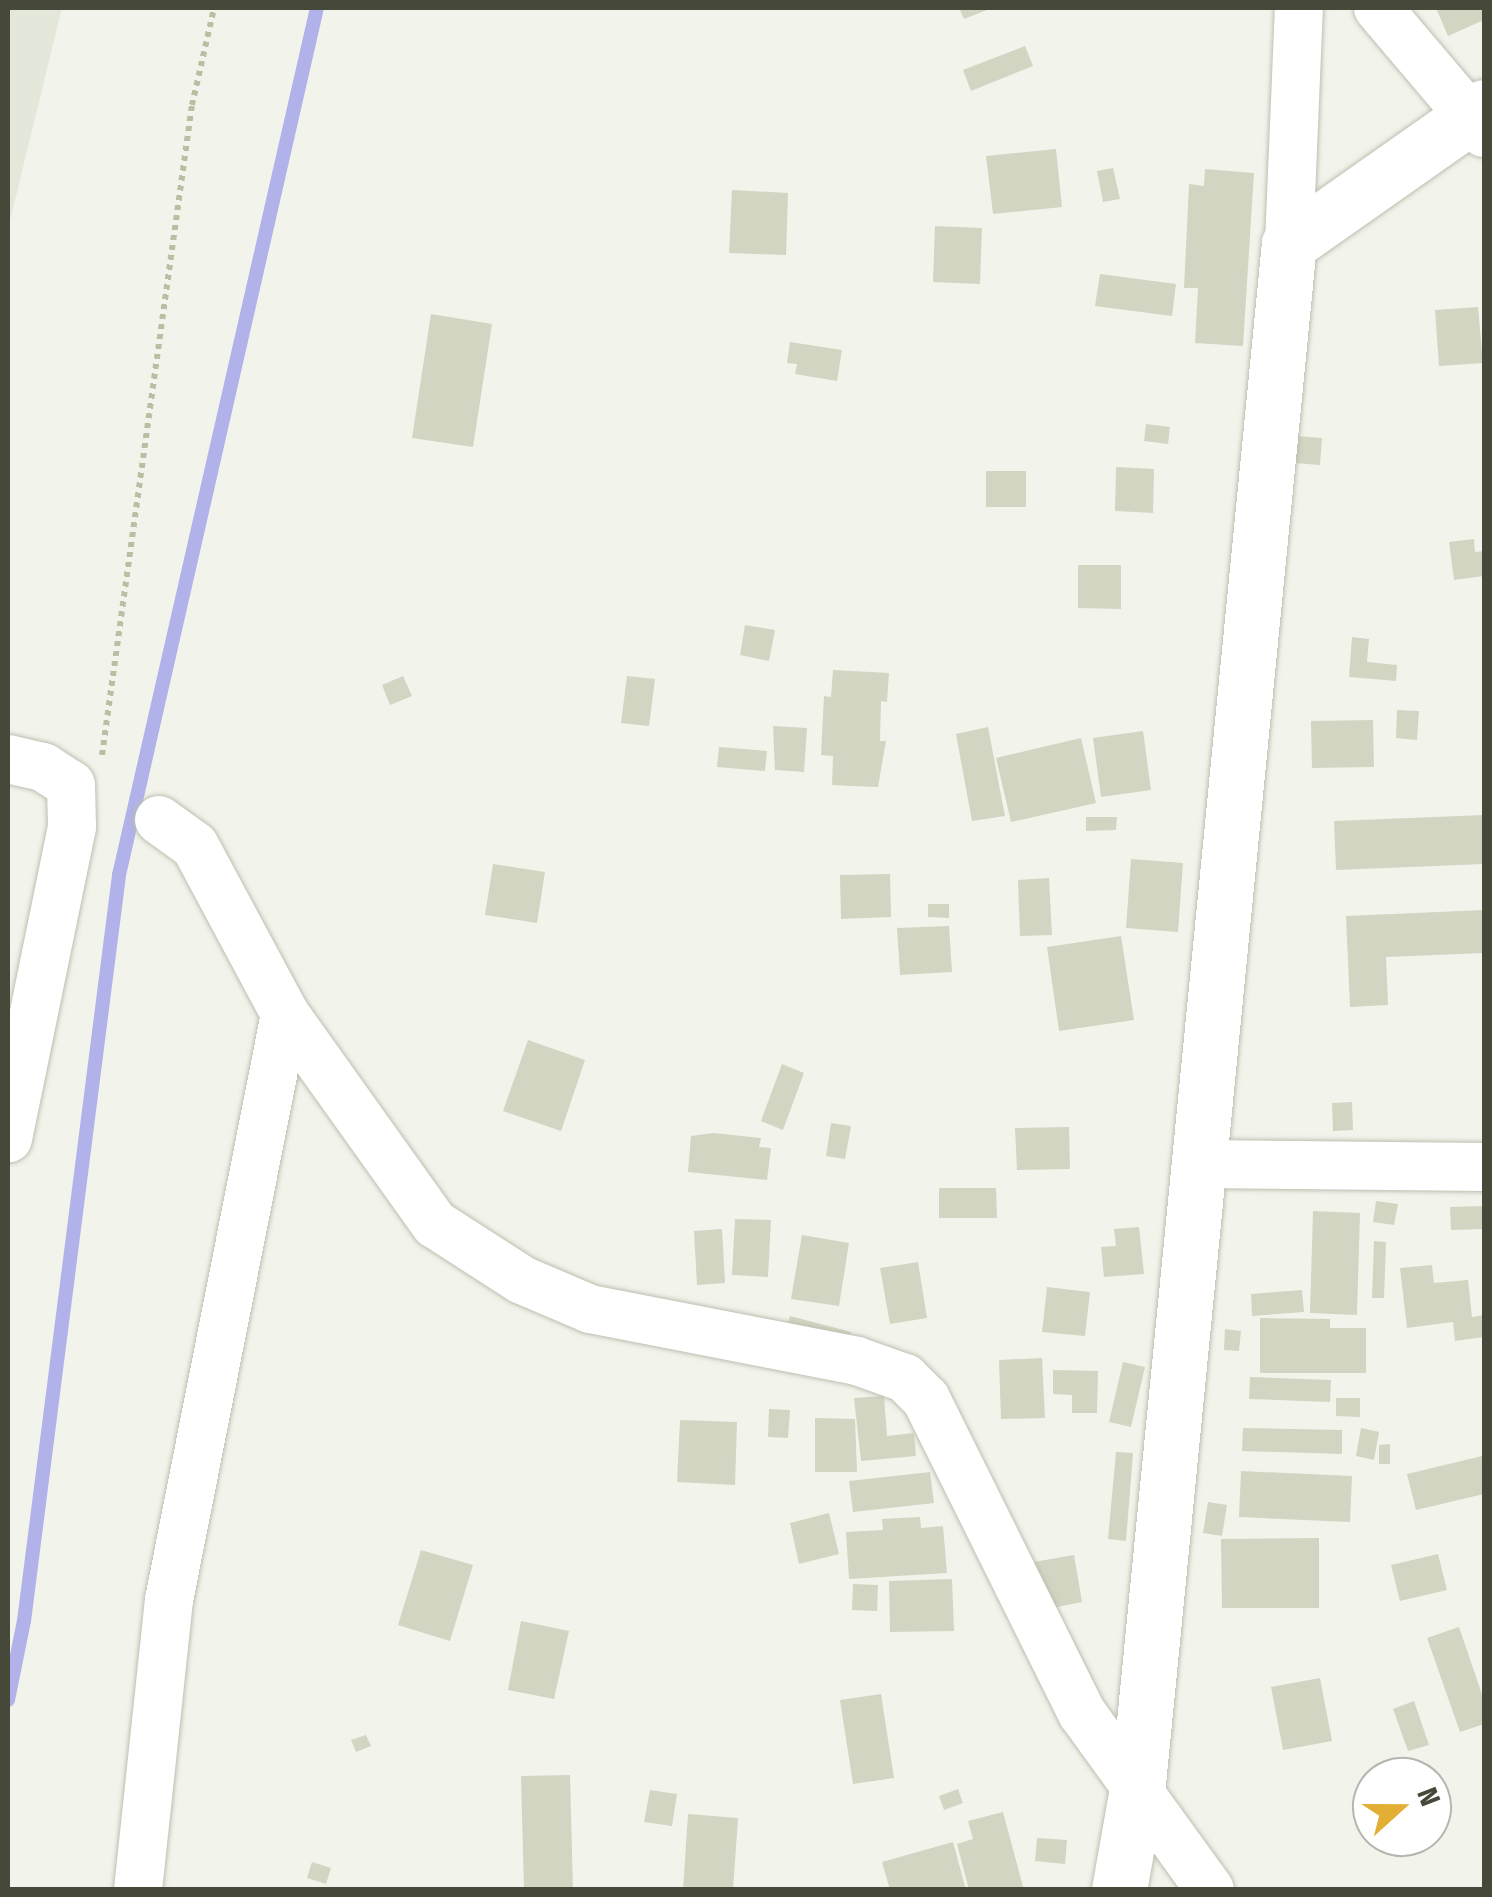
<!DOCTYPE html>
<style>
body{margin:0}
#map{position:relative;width:1492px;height:1897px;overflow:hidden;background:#f2f4ec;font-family:"Fira Sans Condensed",sans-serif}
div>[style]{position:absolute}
.residential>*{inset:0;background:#e4e8db}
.stream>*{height:14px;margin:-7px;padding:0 7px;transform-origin:7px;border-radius:7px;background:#b0b2e9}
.building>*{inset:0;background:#d2d5c2}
.path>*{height:6px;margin-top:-3px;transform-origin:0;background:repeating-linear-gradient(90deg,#b9bfa2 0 5px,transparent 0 10px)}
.roads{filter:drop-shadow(0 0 2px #bcbfaf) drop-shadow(0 0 2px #bcbfaf)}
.minor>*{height:48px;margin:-24px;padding:0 24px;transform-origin:24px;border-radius:24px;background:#fff}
.tertiary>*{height:55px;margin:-27.5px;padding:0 27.5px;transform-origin:27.5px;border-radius:27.5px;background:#fff}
span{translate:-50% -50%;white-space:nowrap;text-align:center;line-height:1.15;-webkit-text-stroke:8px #fff;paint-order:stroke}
.frame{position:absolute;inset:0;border:10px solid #46483a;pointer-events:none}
.north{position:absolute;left:1352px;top:1757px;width:100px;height:100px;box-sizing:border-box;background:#fff;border:2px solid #b5b6b0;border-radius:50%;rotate:69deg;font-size:28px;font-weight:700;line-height:40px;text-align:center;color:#46483a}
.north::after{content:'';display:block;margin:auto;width:35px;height:45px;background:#e3ae34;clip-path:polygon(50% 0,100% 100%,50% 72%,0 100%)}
</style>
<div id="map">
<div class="residential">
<i style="clip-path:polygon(8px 8px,62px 8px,8px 229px)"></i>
</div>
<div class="stream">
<i style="left:8px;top:1700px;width:81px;rotate:-78.6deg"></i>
<i style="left:24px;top:1621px;width:752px;rotate:-82.74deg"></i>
<i style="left:119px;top:875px;width:889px;rotate:-77.14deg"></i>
</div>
<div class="building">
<i style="clip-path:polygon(959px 8px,992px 8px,964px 19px)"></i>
<i style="clip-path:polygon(1436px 8px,1484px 8px,1484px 20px,1448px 36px)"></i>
<i style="clip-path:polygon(1025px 46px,1033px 66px,971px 91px,963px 70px)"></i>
<i style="clip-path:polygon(1056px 149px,1062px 207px,993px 214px,986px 156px)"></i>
<i style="clip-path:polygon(1113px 168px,1120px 199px,1103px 202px,1097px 171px)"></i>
<i style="clip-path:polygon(1205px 169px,1254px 173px,1243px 346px,1195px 343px,1198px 288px,1184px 288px,1189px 184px,1204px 186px)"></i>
<i style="clip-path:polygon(732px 190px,788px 193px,786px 255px,729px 253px)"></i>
<i style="clip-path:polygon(935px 226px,982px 228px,980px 284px,933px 282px)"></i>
<i style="clip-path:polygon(1100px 274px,1176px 284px,1172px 316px,1095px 306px)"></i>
<i style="clip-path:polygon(1478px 307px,1483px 363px,1439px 366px,1435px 310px)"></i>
<i style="clip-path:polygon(431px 314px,492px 324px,473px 447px,412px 438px)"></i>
<i style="clip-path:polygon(790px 342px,842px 350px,837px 381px,795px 374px,797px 364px,787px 363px)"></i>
<i style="clip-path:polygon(1146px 424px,1170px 427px,1168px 444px,1144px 441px)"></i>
<i style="clip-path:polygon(1295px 436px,1322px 438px,1320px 465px,1294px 463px)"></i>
<i style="clip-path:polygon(1116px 467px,1154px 469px,1153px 513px,1115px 511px)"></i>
<i style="clip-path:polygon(986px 471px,1026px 471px,1026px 507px,986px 507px)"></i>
<i style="clip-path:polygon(1474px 539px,1475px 552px,1484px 551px,1484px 576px,1454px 580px,1449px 542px)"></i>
<i style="clip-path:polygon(1078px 565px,1121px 565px,1121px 609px,1078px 608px)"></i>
<i style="clip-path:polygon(745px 625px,775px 630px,769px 661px,740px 655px)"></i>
<i style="clip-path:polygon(1352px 637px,1369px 639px,1367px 662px,1397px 665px,1396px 681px,1349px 677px)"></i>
<i style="clip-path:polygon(833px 670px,889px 673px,887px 702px,881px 701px,880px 741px,886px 741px,878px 787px,832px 785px,833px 756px,821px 755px,824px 696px,831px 697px)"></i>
<i style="clip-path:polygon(403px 676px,412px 696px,390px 705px,382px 685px)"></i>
<i style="clip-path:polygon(627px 676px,655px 679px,649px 726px,621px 723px)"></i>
<i style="clip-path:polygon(1397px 710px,1419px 711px,1417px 740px,1396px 738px)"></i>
<i style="clip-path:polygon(1373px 720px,1374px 767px,1312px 768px,1311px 721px)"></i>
<i style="clip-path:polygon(773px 726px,807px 728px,804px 772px,775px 770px)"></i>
<i style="clip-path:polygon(988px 727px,1005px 816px,972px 821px,956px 734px)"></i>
<i style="clip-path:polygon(1143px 731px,1151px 790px,1101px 797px,1093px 738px)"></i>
<i style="clip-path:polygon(1081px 738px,1096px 803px,1011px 822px,996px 758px)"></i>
<i style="clip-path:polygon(719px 747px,767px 751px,765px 771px,717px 767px)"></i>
<i style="clip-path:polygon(1484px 815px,1484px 864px,1336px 870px,1334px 821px)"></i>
<i style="clip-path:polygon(1086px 817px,1117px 817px,1116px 830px,1086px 831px)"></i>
<i style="clip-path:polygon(1131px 859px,1183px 863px,1178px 932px,1126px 928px)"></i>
<i style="clip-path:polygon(493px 864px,545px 872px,537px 923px,485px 915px)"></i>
<i style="clip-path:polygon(890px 874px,891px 917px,841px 919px,840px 875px)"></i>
<i style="clip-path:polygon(1049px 878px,1052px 935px,1020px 936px,1018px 880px)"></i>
<i style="clip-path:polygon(928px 904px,949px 904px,949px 918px,928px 917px)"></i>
<i style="clip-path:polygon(1484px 910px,1484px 953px,1386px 957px,1388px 1005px,1350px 1007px,1346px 916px)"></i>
<i style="clip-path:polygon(949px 926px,952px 972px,900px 975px,897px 928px)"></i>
<i style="clip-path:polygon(1121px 936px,1134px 1020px,1059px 1031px,1047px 947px)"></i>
<i style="clip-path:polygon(528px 1040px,585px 1060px,561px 1131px,503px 1111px)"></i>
<i style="clip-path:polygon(782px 1064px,804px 1073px,783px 1130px,761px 1121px)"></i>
<i style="clip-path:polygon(1352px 1102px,1353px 1130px,1333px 1131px,1332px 1103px)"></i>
<i style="clip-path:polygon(831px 1123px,851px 1126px,845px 1159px,826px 1156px)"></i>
<i style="clip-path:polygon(1069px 1127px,1070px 1169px,1017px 1170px,1015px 1128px)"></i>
<i style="clip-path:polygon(713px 1133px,761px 1138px,759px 1147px,771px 1148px,767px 1180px,688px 1172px,691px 1136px)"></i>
<i style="clip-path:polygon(939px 1188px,996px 1188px,997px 1218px,939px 1218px)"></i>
<i style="clip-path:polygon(1376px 1201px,1398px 1204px,1394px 1225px,1373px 1222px)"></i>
<i style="clip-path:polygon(1484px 1206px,1484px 1229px,1451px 1230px,1450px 1207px)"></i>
<i style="clip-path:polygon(1313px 1211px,1360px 1213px,1357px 1315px,1310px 1313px)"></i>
<i style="clip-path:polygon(735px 1219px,771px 1220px,768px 1277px,732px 1275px)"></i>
<i style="clip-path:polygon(1139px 1227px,1144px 1274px,1104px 1277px,1101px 1247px,1116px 1246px,1114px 1229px)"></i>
<i style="clip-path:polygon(722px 1229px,725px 1283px,697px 1285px,694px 1231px)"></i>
<i style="clip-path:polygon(802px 1235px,849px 1243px,839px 1306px,791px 1299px)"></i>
<i style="clip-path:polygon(1374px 1241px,1386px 1242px,1384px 1298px,1372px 1298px)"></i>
<i style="clip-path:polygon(918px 1262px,927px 1318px,890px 1324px,880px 1268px)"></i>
<i style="clip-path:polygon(1432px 1265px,1434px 1283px,1468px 1280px,1472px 1317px,1484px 1315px,1484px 1337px,1455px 1341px,1453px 1322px,1407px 1328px,1400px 1268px)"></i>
<i style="clip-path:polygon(1047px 1287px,1090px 1292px,1085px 1336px,1042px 1332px)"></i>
<i style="clip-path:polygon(1302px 1290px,1304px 1312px,1252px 1316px,1251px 1294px)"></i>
<i style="clip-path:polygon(790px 1316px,851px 1332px,846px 1353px,784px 1337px)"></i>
<i style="clip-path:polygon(1260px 1318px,1330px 1319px,1330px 1328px,1366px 1328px,1366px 1373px,1260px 1373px)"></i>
<i style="clip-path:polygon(1225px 1329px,1241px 1331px,1239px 1351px,1224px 1350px)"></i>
<i style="clip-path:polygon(1042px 1358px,1045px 1418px,1001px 1419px,999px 1360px)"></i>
<i style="clip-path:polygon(1123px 1362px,1145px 1367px,1131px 1427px,1109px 1422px)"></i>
<i style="clip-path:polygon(1053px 1370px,1098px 1371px,1097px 1413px,1072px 1413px,1072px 1395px,1053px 1394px)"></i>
<i style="clip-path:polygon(1250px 1377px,1331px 1380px,1330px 1402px,1249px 1399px)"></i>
<i style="clip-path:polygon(884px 1396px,887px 1436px,914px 1433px,916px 1456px,861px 1461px,854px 1398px)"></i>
<i style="clip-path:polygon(1336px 1398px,1360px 1398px,1360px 1417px,1336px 1416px)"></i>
<i style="clip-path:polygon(769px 1409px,790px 1410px,788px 1438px,768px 1437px)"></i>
<i style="clip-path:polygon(815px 1418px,855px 1419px,857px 1472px,815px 1472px)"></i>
<i style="clip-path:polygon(680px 1420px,737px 1422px,735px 1485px,677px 1482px)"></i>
<i style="clip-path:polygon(1243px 1428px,1342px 1430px,1342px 1454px,1242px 1451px)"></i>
<i style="clip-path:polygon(1361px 1428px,1379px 1432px,1374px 1460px,1356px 1456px)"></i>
<i style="clip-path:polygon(1390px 1444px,1390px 1464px,1379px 1464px,1379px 1445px)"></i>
<i style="clip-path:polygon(1116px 1452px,1133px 1453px,1126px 1541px,1108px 1539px)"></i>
<i style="clip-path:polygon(1482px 1456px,1484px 1494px,1416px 1510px,1407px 1474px)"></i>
<i style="clip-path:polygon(1241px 1471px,1352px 1476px,1350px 1522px,1239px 1517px)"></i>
<i style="clip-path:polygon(930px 1472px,934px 1503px,853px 1512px,849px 1481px)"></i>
<i style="clip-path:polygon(1208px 1502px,1227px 1505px,1222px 1536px,1203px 1533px)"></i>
<i style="clip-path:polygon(829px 1513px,839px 1554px,799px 1564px,790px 1523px)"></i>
<i style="clip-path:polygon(920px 1517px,921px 1528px,943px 1526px,947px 1573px,849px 1579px,846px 1532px,883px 1530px,882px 1519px)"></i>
<i style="clip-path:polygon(1319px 1538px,1319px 1608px,1222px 1608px,1221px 1539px)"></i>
<i style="clip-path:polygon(421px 1550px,473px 1565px,450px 1641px,398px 1625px)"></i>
<i style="clip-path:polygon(1438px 1554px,1447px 1590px,1400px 1601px,1391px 1565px)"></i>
<i style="clip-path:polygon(1074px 1555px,1082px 1602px,1037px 1611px,1028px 1563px)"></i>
<i style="clip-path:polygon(952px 1579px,954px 1631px,890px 1632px,889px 1581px)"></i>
<i style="clip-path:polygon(853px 1584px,878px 1585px,877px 1611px,852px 1610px)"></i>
<i style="clip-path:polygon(521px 1621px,569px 1631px,554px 1699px,508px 1690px)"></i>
<i style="clip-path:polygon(1459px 1627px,1484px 1700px,1484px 1724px,1460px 1732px,1427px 1638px)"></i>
<i style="clip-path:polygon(1320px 1678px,1332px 1741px,1283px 1750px,1271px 1687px)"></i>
<i style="clip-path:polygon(881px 1694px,894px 1778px,853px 1784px,840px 1700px)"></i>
<i style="clip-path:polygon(1414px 1701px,1429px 1745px,1408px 1751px,1393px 1709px)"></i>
<i style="clip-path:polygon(366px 1735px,371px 1746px,356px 1752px,351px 1740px)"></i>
<i style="clip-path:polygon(570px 1775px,573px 1890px,524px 1890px,521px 1776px)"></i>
<i style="clip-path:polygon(958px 1789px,963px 1803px,944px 1810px,939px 1796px)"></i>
<i style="clip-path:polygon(650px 1790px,677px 1794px,672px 1826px,644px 1822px)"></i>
<i style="clip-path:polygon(1003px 1812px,1024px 1890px,969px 1890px,957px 1844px,973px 1839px,968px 1821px)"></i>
<i style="clip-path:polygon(688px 1814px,738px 1818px,733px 1890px,683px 1890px)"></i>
<i style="clip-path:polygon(1037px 1838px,1067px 1840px,1065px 1864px,1035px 1861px)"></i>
<i style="clip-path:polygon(953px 1842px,966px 1890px,890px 1890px,882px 1862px)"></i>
<i style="clip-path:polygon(312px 1862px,331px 1868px,326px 1884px,307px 1878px)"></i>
</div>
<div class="path">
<i style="left:102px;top:755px;width:656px;rotate:-82.12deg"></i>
<i style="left:192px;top:105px;width:99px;rotate:-77.2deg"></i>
</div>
<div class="roads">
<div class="minor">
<i style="left:1378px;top:8px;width:164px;rotate:49.7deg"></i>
<i style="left:1289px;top:244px;width:236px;rotate:-87.6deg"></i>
<i style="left:8px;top:759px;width:36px;rotate:13deg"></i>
<i style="left:43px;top:767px;width:33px;rotate:33deg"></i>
<i style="left:71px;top:785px;width:42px;rotate:88.6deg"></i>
<i style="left:72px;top:827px;width:318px;rotate:101.6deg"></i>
<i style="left:159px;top:820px;width:44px;rotate:35.8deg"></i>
<i style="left:195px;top:846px;width:191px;rotate:61.8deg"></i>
<i style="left:285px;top:1014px;width:258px;rotate:54.5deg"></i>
<i style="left:435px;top:1224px;width:103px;rotate:32.8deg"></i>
<i style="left:522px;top:1280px;width:74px;rotate:23.1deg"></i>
<i style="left:590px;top:1309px;width:272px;rotate:11deg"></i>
<i style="left:857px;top:1361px;width:51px;rotate:19.5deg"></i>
<i style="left:905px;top:1378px;width:30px;rotate:45deg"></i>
<i style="left:926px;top:1399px;width:351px;rotate:63.6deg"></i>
<i style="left:1082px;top:1713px;width:218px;rotate:54.1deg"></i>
<i style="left:1200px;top:1164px;width:284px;rotate:0.6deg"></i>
<i style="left:138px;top:1890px;width:292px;rotate:-83.9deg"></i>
<i style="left:169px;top:1600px;width:597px;rotate:-78.8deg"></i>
</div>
<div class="tertiary">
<i style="left:1119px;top:1890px;width:109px;rotate:-79.9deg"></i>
<i style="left:1138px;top:1783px;width:1546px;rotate:-84.4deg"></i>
<i style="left:1289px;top:244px;width:238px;rotate:-35.1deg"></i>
</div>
</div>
<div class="frame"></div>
<div class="north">N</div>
</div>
